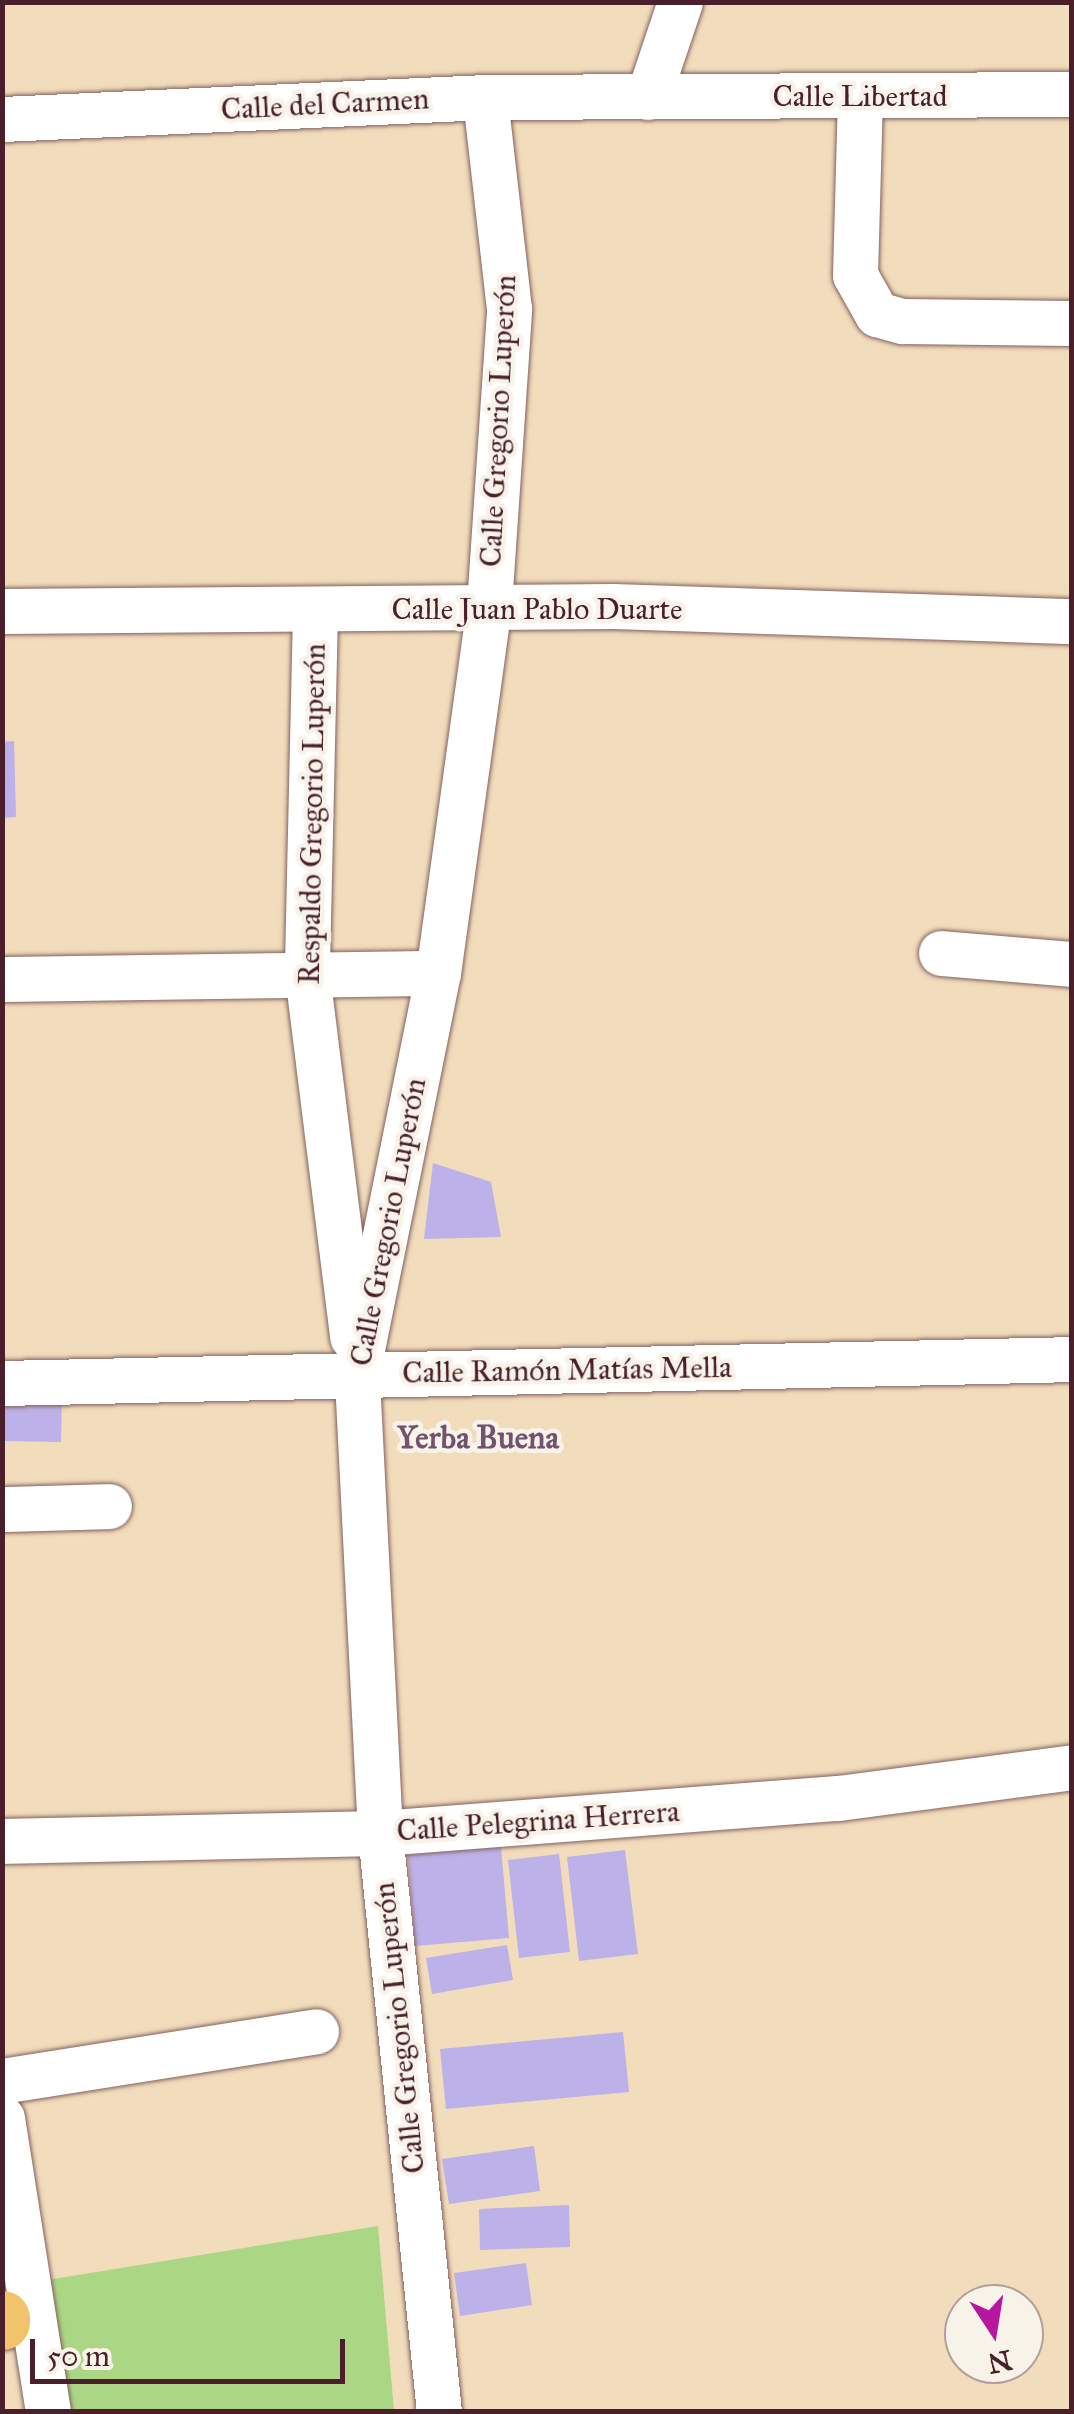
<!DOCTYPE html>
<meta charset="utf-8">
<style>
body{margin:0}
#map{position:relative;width:1074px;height:2414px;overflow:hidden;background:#f1dcbc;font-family:"IM FELL Great Primer",serif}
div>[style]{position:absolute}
.green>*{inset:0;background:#abd784}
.building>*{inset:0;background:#bcb1e9}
.roads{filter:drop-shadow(0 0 2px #84615e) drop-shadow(0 0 2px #84615e)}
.minor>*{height:45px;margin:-22.5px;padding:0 22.5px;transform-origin:22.5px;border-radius:22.5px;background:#fff}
.major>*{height:55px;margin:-27.5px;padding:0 27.5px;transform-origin:27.5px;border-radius:27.5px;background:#f1c36a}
span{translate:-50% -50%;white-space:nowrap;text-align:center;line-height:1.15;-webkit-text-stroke:9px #f7f3e8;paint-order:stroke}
.street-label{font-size:30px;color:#4a1f2b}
.neighbourhood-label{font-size:32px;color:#72526e;font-weight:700}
.frame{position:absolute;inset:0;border:5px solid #4a1f2b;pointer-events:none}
.north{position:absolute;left:944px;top:2284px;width:100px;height:100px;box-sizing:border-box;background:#f7f3e8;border:2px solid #b29e9c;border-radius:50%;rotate:168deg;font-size:28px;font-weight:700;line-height:40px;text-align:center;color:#4a1f2b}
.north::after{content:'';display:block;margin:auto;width:35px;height:45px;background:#b5179e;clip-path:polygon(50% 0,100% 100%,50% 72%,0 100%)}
.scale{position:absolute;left:30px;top:2339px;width:315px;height:45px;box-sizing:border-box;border:5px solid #4a1f2b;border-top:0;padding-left:12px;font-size:30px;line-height:35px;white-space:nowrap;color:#4a1f2b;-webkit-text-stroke:8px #f7f3e8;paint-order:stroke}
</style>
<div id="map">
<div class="green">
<i style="clip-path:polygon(378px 2226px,394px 2411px,65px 2411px,35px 2282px)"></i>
</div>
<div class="building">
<i style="clip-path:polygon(14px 741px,16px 817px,2px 818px,2px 742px)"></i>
<i style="clip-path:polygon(433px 1163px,491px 1182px,501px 1237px,424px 1239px)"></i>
<i style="clip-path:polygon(2px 1393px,62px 1395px,61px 1442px,2px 1441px)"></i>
<i style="clip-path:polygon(501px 1847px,509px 1938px,415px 1946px,408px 1855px)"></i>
<i style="clip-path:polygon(625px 1850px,638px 1954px,579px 1961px,567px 1857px)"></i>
<i style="clip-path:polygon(559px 1854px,570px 1952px,519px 1958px,508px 1860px)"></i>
<i style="clip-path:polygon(507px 1945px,513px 1980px,432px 1994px,426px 1958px)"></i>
<i style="clip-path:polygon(623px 2032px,629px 2092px,446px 2109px,440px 2049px)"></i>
<i style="clip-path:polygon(534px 2146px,540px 2191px,449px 2204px,442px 2159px)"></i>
<i style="clip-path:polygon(569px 2205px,570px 2247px,480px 2250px,479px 2209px)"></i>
<i style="clip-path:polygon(526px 2263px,532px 2305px,460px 2316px,454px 2273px)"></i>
</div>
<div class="roads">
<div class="minor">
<i style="left:860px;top:96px;width:179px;rotate:91.6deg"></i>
<i style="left:855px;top:275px;width:45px;rotate:60.6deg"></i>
<i style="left:877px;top:314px;width:26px;rotate:16deg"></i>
<i style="left:902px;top:321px;width:170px;rotate:0.7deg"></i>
<i style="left:648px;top:97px;width:100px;rotate:-71.4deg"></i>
<i style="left:2px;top:119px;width:484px;rotate:-2.6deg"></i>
<i style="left:485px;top:97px;width:587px;rotate:-0.29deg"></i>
<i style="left:2px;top:611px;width:611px;rotate:-0.47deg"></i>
<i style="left:613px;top:606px;width:459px;rotate:1.9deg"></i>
<i style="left:315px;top:611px;width:363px;rotate:91.3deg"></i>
<i style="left:307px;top:974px;width:366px;rotate:82.9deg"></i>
<i style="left:941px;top:953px;width:131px;rotate:4.8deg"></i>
<i style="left:2px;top:979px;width:436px;rotate:-0.8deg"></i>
<i style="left:2px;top:1383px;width:1070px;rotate:-1.28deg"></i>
<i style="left:2px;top:1509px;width:107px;rotate:-1.6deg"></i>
<i style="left:2px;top:1841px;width:378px;rotate:-1.2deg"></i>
<i style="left:380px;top:1833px;width:459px;rotate:-4.4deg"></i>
<i style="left:838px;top:1798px;width:236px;rotate:-7.5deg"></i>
<i style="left:2px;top:2081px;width:318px;rotate:-9deg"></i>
<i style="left:2px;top:2118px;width:298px;rotate:81.1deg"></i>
<i style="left:439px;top:2412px;width:582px;rotate:-95.82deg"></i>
<i style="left:380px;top:1833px;width:460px;rotate:-92.9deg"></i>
<i style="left:357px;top:1374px;width:409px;rotate:-78.6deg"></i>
<i style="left:438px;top:973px;width:372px;rotate:-82.1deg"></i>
<i style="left:489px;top:605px;width:297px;rotate:-86.1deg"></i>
<i style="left:509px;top:309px;width:213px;rotate:-96.5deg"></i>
</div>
<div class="major">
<i style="left:2px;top:2318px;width:4px;rotate:90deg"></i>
</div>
</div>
<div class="street-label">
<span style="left:860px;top:96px">Calle Libertad</span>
<span style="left:325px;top:104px;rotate:-3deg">Calle del Carmen</span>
<span style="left:498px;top:421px;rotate:-87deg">Calle Gregorio Luperón</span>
<span style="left:537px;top:609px">Calle Juan Pablo Duarte</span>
<span style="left:312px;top:814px;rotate:-89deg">Respaldo Gregorio Luperón</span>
<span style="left:388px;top:1222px;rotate:-79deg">Calle Gregorio Luperón</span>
<span style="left:567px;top:1370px;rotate:-1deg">Calle Ramón Matías Mella</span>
<span style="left:538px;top:1821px;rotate:-4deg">Calle Pelegrina Herrera</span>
<span style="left:399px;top:2028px;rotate:-96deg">Calle Gregorio Luperón</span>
</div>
<div class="neighbourhood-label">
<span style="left:478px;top:1438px">Yerba Buena</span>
</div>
<div class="frame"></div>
<div class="north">N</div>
<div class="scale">50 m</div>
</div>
